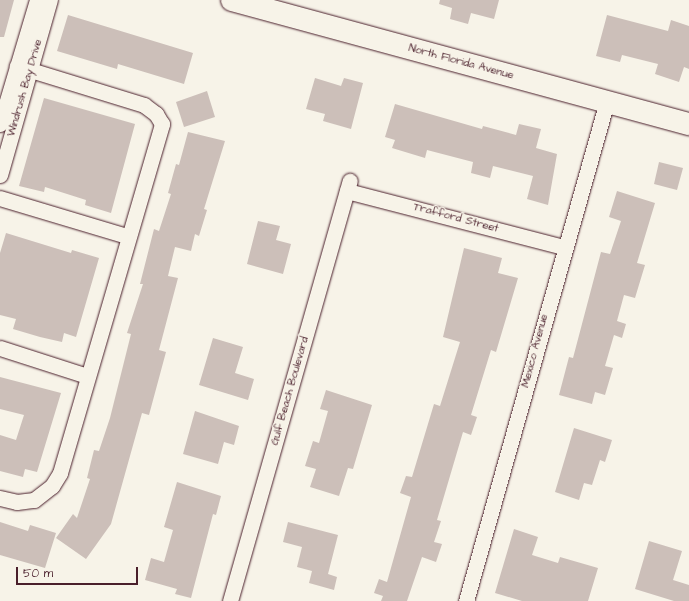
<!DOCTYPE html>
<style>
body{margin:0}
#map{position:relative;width:689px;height:601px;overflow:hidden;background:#f7f3e8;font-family:"Architects Daughter",sans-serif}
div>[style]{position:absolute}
.building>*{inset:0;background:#ccbfb9}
.roads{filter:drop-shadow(0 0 1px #4a1f2b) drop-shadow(0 0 1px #4a1f2b)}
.street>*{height:15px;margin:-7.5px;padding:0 7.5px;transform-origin:7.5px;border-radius:7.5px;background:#f7f3e8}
.secondary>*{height:22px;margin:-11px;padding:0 11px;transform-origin:11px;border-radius:11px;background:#f7f3e8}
span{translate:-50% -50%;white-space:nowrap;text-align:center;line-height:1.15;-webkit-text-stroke:3px #f7f3e8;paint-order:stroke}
.street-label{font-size:11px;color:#4a1f2b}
.scale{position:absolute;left:16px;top:567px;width:122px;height:18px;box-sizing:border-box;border:2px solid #4a1f2b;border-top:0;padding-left:5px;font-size:12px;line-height:14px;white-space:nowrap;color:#4a1f2b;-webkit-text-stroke:3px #f7f3e8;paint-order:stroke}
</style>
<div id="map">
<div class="building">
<i style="clip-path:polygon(0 0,14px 0,4px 37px,0 37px)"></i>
<i style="clip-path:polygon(440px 0,499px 0,494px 19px,471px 13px,468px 24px,450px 19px,452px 8px,439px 4px)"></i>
<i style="clip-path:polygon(68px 15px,193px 53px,184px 84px,118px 64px,117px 69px,57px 51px)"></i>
<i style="clip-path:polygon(607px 15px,668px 31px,671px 20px,689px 26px,689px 69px,684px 67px,679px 82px,655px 74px,658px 64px,622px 55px,620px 62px,596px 56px)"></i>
<i style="clip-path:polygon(315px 78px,341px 86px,344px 78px,363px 83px,351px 129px,323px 121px,325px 114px,306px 109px)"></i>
<i style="clip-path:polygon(207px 91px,215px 117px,184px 127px,176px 102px)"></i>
<i style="clip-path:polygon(44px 98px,135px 124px,111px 213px,85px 205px,86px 200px,45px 187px,44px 192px,19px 186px)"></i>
<i style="clip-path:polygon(395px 104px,482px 129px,483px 126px,516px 135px,519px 124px,541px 129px,536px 148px,557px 154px,548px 205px,527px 199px,533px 176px,493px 166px,490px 178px,471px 173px,473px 162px,427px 150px,425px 158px,392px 148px,395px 140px,385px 137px)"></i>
<i style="clip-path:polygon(188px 132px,225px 141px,204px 209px,207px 210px,199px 236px,195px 234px,191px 251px,175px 247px,168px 276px,178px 278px,159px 350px,166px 352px,149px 415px,142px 413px,111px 524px,86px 559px,56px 538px,73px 514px,77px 518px,90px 479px,87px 478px,94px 450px,99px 451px,110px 418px,131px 334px,127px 333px,143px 284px,140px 284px,154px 229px,159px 231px,171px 194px,168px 193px,176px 164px,179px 165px)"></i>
<i style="clip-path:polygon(659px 162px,683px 168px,677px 190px,654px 184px)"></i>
<i style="clip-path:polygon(617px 191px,655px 203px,637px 263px,645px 265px,635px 298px,624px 295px,617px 321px,626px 324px,622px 338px,614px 335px,605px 366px,613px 368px,605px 395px,595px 392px,592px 404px,559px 395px,569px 357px,573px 358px,601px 252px,610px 254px,621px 221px,609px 217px)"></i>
<i style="clip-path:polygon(258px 221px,280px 226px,276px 240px,291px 244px,283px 274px,247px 264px)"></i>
<i style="clip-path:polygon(6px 233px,71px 253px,72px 250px,99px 258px,76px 337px,64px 333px,62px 342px,40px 337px,13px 329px,16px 319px,0 315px,0 253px)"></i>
<i style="clip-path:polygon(464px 248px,502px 258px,498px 273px,518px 278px,496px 352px,491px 350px,471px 415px,477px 417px,471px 435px,463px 432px,437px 520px,441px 521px,434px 542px,442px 544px,436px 562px,422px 557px,407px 601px,381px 601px,383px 596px,374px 593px,379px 579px,387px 582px,411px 497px,400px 493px,406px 476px,412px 477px,434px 404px,440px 406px,460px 342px,443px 337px)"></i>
<i style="clip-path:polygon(213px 338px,243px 347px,235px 373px,254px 379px,248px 400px,199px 385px)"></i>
<i style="clip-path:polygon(0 377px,61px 393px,37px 472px,25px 469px,23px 477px,0 471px,0 435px,16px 440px,24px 415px,0 409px)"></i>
<i style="clip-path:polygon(326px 390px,372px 405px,353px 469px,348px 468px,339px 496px,310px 487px,316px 469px,305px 466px,313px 441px,319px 443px,328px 411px,320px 409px)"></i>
<i style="clip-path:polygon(195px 411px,239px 426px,234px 445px,224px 442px,218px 464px,183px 454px)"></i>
<i style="clip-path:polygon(574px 428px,612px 440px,605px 462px,600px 460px,592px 485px,584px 483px,579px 500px,555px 492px)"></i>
<i style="clip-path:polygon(177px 482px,221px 496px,216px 515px,213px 514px,191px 598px,175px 594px,177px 589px,145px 580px,151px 558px,164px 562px,173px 530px,164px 527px)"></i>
<i style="clip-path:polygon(0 522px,28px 531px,30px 525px,56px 533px,45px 568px,0 555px)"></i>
<i style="clip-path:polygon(288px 522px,338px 535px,328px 574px,337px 577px,334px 590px,309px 583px,312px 571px,297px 567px,302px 547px,283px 542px)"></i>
<i style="clip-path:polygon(514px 529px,538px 537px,532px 555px,558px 563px,560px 557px,598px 568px,588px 601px,522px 601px,495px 593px)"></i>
<i style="clip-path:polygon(649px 541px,682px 551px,673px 580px,689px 585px,689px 601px,674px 601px,635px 589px)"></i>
</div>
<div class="roads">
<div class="street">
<i style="left:0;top:124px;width:129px;rotate:-73.4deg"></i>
<i style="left:0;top:175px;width:182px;rotate:-74.1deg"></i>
<i style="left:347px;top:191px;width:224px;rotate:14.5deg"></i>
<i style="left:0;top:198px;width:133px;rotate:16.7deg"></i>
<i style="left:0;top:348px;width:91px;rotate:17.8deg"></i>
<i style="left:0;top:498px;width:17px;rotate:13deg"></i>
<i style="left:17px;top:502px;width:17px;rotate:-7deg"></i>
<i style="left:34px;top:500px;width:23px;rotate:-38deg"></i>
<i style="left:52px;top:486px;width:15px;rotate:-58deg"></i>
<i style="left:60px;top:473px;width:364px;rotate:-73.7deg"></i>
<i style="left:162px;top:124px;width:12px;rotate:-121deg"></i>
<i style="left:156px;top:114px;width:15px;rotate:-143deg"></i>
<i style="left:144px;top:105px;width:133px;rotate:-162.9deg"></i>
<i style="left:230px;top:601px;width:437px;rotate:-74.1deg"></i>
<i style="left:466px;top:601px;width:520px;rotate:-74.25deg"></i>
</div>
<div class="secondary">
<i style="left:232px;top:0;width:474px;rotate:15.2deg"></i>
</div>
</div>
<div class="street-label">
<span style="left:461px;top:62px;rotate:15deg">North Florida Avenue</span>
<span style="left:25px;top:88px;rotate:-74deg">Windrush Bay Drive</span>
<span style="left:456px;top:218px;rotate:15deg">Trafford Street</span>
<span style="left:535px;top:351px;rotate:-75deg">Mexico Avenue</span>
<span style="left:290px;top:391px;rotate:-74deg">Gulf Beach Boulevard</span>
</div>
<div class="scale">50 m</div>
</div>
